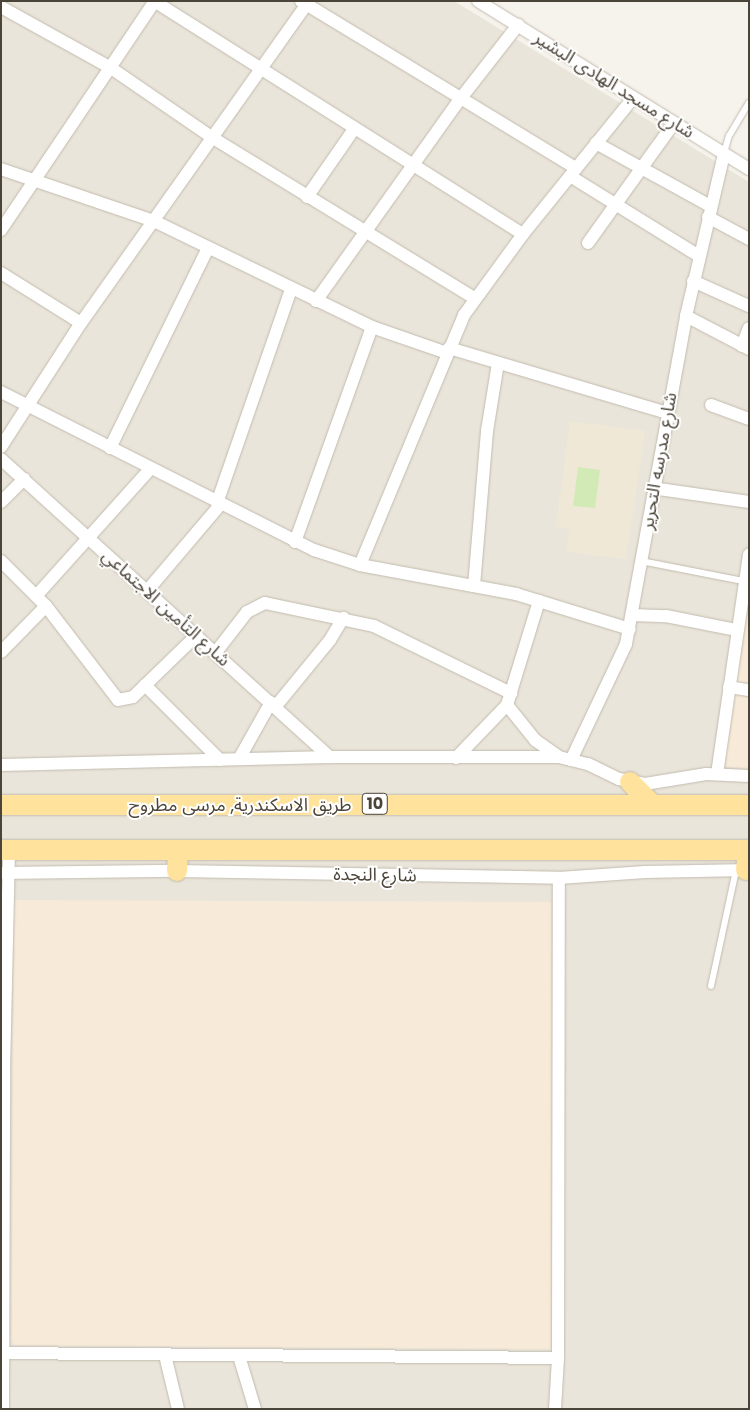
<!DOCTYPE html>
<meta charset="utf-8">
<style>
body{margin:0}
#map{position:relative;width:750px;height:1410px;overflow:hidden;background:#f6f3ec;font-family:Poppins,"Noto Sans Arabic",sans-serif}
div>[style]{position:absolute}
.residential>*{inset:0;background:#eae5da}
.commercial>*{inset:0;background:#f7ead8}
.education>*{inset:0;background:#efe8d6}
.green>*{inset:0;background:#d2eab5}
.roads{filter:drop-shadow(0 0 1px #c2bbae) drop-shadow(0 0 1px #c2bbae)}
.service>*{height:6px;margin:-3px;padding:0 3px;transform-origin:3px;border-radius:3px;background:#fff}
.minor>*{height:12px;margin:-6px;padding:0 6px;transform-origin:6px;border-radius:6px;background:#fff}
.primary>*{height:20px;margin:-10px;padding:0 10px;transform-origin:10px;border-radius:10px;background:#ffe39c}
span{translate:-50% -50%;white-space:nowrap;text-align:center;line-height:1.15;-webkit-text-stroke:4px #fff;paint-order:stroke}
.shield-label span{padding:1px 4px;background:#fff;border:1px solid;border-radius:4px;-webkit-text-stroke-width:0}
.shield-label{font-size:16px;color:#4b4439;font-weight:700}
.street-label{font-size:18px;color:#4b4439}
.frame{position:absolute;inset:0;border:2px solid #4b4439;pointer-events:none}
</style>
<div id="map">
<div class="residential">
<i style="clip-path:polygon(1px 1px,454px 1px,749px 182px,749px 1409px,1px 1409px)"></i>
</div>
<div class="commercial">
<i style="clip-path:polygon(749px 583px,749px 769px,725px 766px)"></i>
<i style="clip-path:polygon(14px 900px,551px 902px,551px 1349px,15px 1345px,12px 1341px)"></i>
</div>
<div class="education">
<i style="clip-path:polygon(570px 421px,645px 431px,626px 559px,567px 552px,569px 529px,556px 526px)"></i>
</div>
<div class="green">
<i style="clip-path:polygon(578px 467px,600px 470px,595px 508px,573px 506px)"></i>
</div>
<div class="roads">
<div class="service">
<i style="left:724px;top:153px;width:18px;rotate:-74deg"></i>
<i style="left:729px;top:136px;width:39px;rotate:-59deg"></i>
<i style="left:641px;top:561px;width:104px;rotate:11.1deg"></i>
<i style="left:711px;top:986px;width:119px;rotate:-77.8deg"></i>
</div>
<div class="minor">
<i style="left:154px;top:1px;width:436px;rotate:32.3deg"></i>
<i style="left:301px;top:1px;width:322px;rotate:31.3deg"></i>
<i style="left:478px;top:1px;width:319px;rotate:31.8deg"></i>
<i style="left:1px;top:7px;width:126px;rotate:29deg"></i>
<i style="left:111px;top:68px;width:124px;rotate:34.5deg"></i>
<i style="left:213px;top:138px;width:306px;rotate:31.5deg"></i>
<i style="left:596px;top:143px;width:130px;rotate:28.9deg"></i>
<i style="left:1px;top:169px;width:162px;rotate:18.8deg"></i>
<i style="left:154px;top:221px;width:242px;rotate:25.9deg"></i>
<i style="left:372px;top:327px;width:79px;rotate:19.1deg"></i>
<i style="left:570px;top:176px;width:152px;rotate:31.8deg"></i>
<i style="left:307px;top:197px;width:83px;rotate:-55.3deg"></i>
<i style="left:708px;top:217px;width:47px;rotate:28.2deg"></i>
<i style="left:1px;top:230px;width:276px;rotate:-56.1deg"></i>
<i style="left:588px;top:243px;width:148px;rotate:-54.4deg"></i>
<i style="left:1px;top:273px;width:94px;rotate:32deg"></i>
<i style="left:693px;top:281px;width:61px;rotate:24.1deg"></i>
<i style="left:316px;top:301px;width:249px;rotate:-54.5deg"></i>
<i style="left:461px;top:98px;width:93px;rotate:-52deg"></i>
<i style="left:686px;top:316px;width:71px;rotate:27.6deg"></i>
<i style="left:742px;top:346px;width:19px;rotate:-69deg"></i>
<i style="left:449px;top:348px;width:227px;rotate:16.6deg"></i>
<i style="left:1px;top:392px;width:351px;rotate:26.8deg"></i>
<i style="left:314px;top:550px;width:48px;rotate:18.1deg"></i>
<i style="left:360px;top:565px;width:159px;rotate:10.5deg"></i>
<i style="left:516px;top:594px;width:119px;rotate:17.1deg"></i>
<i style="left:711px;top:405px;width:40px;rotate:20.2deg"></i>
<i style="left:1px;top:447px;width:148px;rotate:-57.2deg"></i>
<i style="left:81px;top:323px;width:395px;rotate:-54.7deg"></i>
<i style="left:110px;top:448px;width:223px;rotate:-63.9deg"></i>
<i style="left:1px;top:459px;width:444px;rotate:42.2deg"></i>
<i style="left:652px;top:488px;width:98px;rotate:8.2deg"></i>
<i style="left:1px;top:502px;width:33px;rotate:-45deg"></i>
<i style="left:217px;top:503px;width:226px;rotate:-70.9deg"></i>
<i style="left:295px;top:542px;width:228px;rotate:-70.3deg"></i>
<i style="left:1px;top:561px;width:64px;rotate:45deg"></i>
<i style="left:46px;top:606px;width:118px;rotate:52.5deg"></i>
<i style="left:118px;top:700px;width:15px;rotate:-11deg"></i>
<i style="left:133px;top:697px;width:89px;rotate:-44.1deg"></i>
<i style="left:360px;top:565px;width:271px;rotate:-67.4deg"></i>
<i style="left:464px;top:315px;width:100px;rotate:-53.9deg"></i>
<i style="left:523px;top:234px;width:175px;rotate:-51deg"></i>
<i style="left:474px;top:586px;width:156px;rotate:-85.2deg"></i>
<i style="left:487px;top:431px;width:69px;rotate:-80.8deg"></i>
<i style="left:147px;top:591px;width:113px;rotate:-49.7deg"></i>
<i style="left:37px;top:595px;width:169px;rotate:-48.1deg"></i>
<i style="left:632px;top:615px;width:34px;rotate:2deg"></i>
<i style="left:666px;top:616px;width:71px;rotate:11.3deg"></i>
<i style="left:1px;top:652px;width:64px;rotate:-45.6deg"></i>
<i style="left:216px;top:652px;width:51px;rotate:-52.2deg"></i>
<i style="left:247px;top:612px;width:20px;rotate:-27deg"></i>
<i style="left:265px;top:603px;width:111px;rotate:11.9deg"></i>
<i style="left:374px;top:626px;width:153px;rotate:26.1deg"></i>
<i style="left:145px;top:685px;width:106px;rotate:45deg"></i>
<i style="left:729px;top:687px;width:20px;rotate:9deg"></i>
<i style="left:507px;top:705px;width:45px;rotate:51.3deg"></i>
<i style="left:535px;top:740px;width:29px;rotate:35deg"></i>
<i style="left:276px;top:706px;width:85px;rotate:-50.7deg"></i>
<i style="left:330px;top:640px;width:26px;rotate:-59deg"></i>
<i style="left:456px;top:758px;width:74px;rotate:-46.1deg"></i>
<i style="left:507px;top:705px;width:109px;rotate:-72.9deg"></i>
<i style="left:239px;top:759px;width:65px;rotate:-60.7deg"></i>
<i style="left:571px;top:760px;width:128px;rotate:-64.6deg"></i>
<i style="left:626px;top:644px;width:333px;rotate:-79.6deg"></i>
<i style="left:686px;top:316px;width:166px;rotate:-76.8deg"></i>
<i style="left:1px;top:765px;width:329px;rotate:-1.4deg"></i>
<i style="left:330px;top:757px;width:229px"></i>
<i style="left:559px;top:757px;width:30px;rotate:14deg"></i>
<i style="left:588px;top:764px;width:34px;rotate:26deg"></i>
<i style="left:619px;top:779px;width:26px;rotate:11deg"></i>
<i style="left:645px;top:784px;width:62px;rotate:-9.3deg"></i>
<i style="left:706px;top:774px;width:43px;rotate:2.7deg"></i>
<i style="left:717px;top:774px;width:222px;rotate:-81.7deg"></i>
<i style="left:1px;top:873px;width:176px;rotate:-0.7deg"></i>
<i style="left:177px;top:871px;width:382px;rotate:1deg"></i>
<i style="left:559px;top:878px;width:86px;rotate:-4deg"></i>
<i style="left:645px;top:872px;width:104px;rotate:-1.1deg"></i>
<i style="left:1px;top:1353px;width:557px;rotate:0.51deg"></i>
<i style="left:165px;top:1355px;width:56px;rotate:76.5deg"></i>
<i style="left:239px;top:1356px;width:55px;rotate:73.2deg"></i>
<i style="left:3px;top:1409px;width:338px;rotate:-89.8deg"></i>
<i style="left:4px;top:1071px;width:221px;rotate:-88.7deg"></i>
<i style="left:555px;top:1409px;width:51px;rotate:-86.6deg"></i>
<i style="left:558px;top:1358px;width:480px;rotate:-89.9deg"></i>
</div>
<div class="primary">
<i style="left:630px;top:782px;width:31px;rotate:45deg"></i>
<i style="left:1px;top:805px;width:748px"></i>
<i style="left:1px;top:850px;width:748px"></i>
<i style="left:746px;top:870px;width:20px;rotate:-84deg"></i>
<i style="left:177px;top:871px;width:21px;rotate:-87deg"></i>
</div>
</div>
<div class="shield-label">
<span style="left:375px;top:804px">10</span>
</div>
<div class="street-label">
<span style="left:614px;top:85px;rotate:32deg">شارع مسجد الهادى البشير</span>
<span style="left:659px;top:461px;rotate:-80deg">شارع مدرسه التحرير</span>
<span style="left:166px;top:608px;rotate:42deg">شارع التأمين الاجتماعي</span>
<span style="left:240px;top:805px">طريق الاسكندرية, مرسى مطروح</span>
<span style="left:375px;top:875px;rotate:1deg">شارع النجدة</span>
</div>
<div class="frame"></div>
</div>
